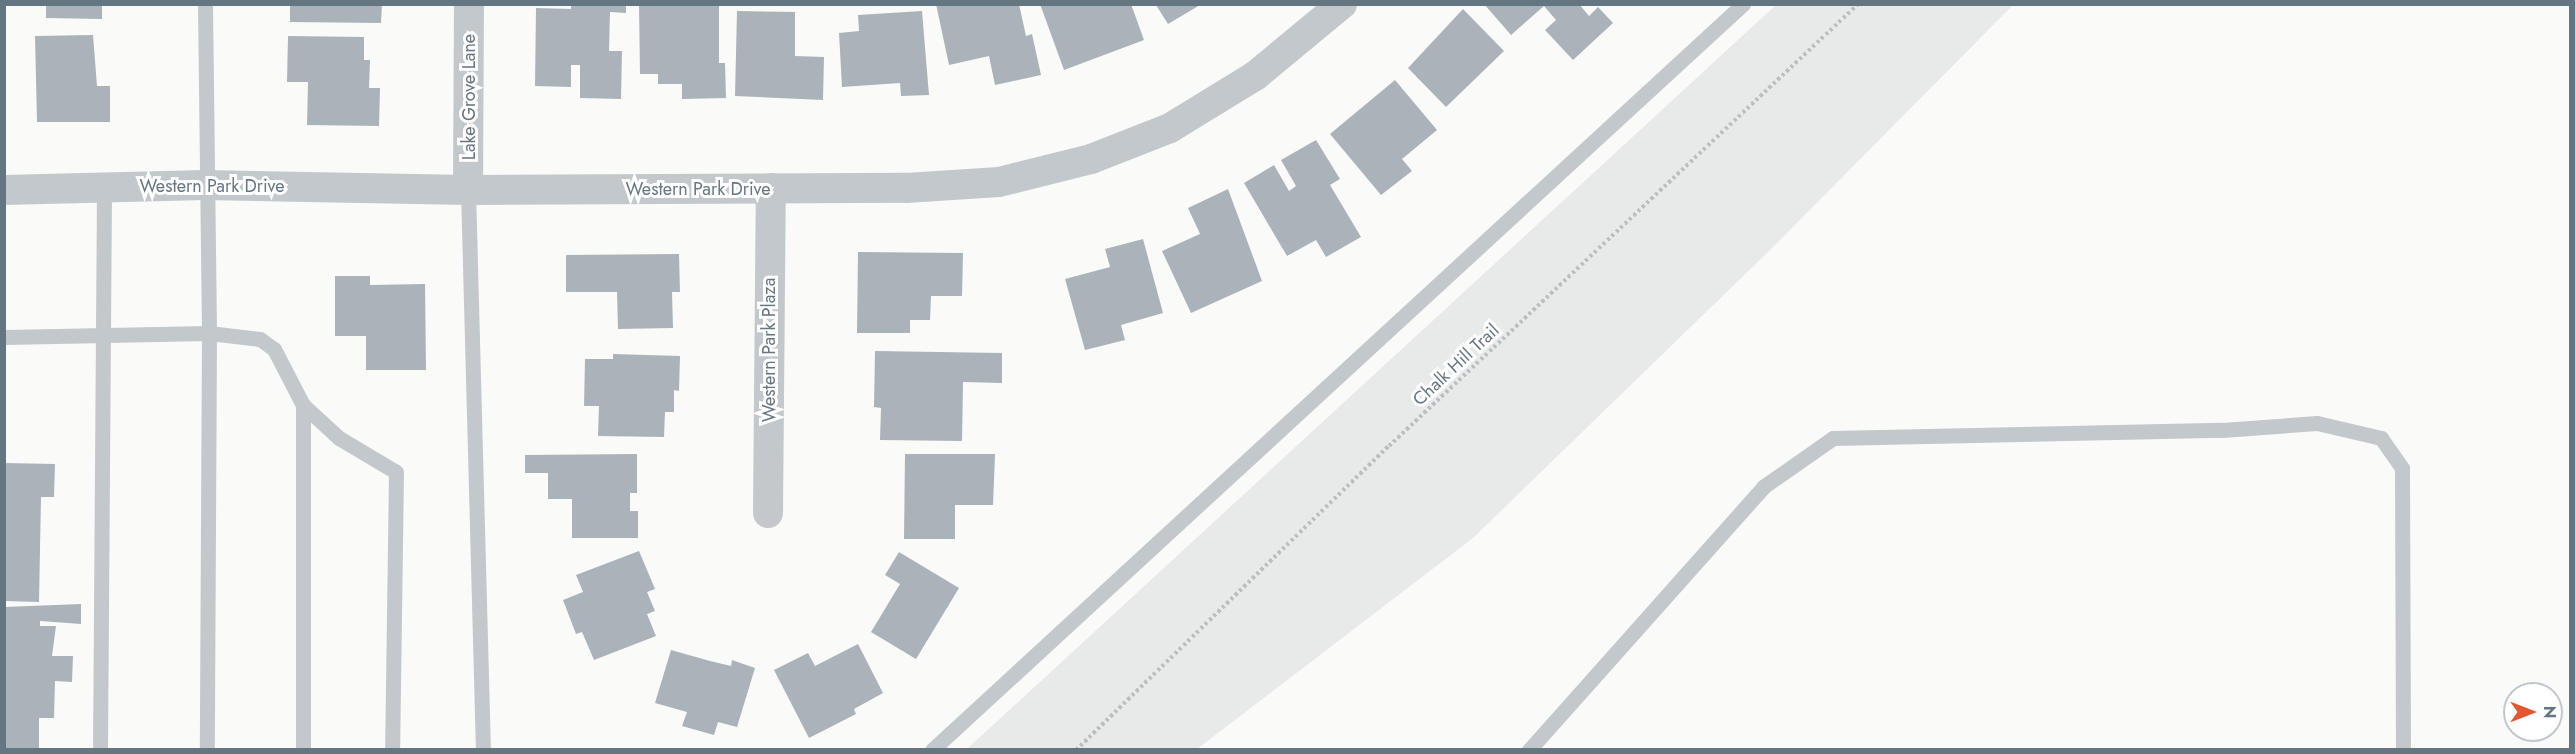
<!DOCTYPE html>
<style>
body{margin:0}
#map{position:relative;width:2575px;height:754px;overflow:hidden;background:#fafaf8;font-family:Jost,sans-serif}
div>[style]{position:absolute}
.built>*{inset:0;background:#e8e9e9}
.building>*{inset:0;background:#aab3b9}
.path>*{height:4px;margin-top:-2px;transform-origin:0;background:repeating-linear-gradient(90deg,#bbbfc2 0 3px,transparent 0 6px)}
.lane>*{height:15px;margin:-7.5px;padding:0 7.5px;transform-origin:7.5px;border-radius:7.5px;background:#c3c8cc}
.street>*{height:30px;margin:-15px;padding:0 15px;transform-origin:15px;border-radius:15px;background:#c3c8cc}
span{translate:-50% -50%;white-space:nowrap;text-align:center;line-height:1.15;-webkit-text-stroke:6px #fff;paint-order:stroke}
.street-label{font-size:18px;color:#657683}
.frame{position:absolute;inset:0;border:6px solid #657683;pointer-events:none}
.north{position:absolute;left:2503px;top:682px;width:60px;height:60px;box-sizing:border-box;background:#fff;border:2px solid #c1c8cd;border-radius:50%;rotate:90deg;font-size:16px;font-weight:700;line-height:24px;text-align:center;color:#657683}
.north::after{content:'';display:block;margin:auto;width:21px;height:27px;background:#e4572e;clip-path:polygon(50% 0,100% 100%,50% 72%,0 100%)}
</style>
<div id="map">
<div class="built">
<i style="clip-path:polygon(1776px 5px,2013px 5px,1767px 253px,1473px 538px,1197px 749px,967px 749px)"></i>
</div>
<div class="building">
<i style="clip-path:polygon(46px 4px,102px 4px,102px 19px,46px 18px)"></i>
<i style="clip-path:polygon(290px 4px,382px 4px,381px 23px,290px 22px)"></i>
<i style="clip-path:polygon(571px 4px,626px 4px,626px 13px,610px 12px,609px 51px,622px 51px,621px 99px,580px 98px,580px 65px,571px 65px,571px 87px,535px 86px,536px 8px,571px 9px)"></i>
<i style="clip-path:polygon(639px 4px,719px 4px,719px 63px,725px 63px,726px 98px,682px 99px,682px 84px,658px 84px,658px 74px,640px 74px)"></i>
<i style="clip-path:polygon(936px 4px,1019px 4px,1026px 36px,1032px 34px,1041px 75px,995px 85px,989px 56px,949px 65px)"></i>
<i style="clip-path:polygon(1040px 4px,1131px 4px,1144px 40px,1064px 70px)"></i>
<i style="clip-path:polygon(1484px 4px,1579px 4px,1589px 16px,1598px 7px,1613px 23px,1573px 60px,1545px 30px,1556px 20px,1544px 6px,1511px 35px)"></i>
<i style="clip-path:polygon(1156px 5px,1200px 5px,1168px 24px)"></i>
<i style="clip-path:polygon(1463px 9px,1504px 51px,1446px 107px,1408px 68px)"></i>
<i style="clip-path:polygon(737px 11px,795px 12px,795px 56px,824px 57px,823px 100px,735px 96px)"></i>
<i style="clip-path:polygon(922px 11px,929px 95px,901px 96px,900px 83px,842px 87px,839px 33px,859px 31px,858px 15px)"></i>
<i style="clip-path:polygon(93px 35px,97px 86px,110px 86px,110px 122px,37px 122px,35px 36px)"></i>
<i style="clip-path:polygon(288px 36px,364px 37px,364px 60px,370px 60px,369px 88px,380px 88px,379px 126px,307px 125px,308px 82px,287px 82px)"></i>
<i style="clip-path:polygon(1395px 80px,1437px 130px,1402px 159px,1412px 171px,1381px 195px,1330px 134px)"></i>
<i style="clip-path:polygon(1316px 140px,1340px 179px,1330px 185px,1361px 237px,1326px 257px,1316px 240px,1287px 256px,1244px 183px,1274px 165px,1289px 191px,1296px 186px,1281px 160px)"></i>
<i style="clip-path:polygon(1228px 189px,1262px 281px,1191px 313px,1162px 251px,1200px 234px,1188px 208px)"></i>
<i style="clip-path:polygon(1143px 239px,1163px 313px,1121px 325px,1125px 340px,1085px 350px,1065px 279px,1110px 267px,1105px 249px)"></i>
<i style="clip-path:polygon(858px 252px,963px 253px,962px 296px,931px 296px,930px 320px,910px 320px,910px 333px,857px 333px)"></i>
<i style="clip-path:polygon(679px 254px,680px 292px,672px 292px,673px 328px,618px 329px,617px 292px,566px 292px,566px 255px)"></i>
<i style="clip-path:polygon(335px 276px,370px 276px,370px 285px,425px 284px,426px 370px,366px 370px,366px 336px,335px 336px)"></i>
<i style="clip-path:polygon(875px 351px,1002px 353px,1002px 383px,963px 382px,962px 441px,880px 440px,881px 408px,874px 407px)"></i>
<i style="clip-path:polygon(613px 354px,680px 356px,679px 391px,674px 390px,674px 412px,665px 412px,664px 437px,598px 436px,599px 406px,584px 406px,585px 359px,613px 359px)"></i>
<i style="clip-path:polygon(637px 454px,637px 493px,630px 493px,630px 511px,638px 511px,638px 538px,572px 538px,572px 499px,548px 499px,548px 473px,525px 473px,525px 455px)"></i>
<i style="clip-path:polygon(905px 454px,995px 454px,993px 505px,955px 505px,955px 539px,904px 539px)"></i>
<i style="clip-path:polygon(4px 463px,55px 464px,54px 497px,41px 497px,39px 602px,4px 601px)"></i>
<i style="clip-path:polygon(639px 551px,655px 589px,647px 592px,655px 611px,647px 614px,656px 636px,594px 660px,582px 632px,576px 634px,563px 600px,583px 592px,576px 575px)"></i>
<i style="clip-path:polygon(899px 552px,959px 588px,916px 659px,871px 632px,900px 584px,885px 575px)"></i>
<i style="clip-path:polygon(81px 604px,81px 624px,40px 621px,40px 626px,56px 626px,52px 656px,73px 656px,72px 682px,55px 681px,54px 718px,39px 718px,39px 750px,4px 750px,4px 607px)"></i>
<i style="clip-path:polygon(858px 644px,883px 693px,854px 709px,856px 714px,809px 738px,774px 670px,808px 653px,815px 666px)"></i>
<i style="clip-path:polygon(671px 650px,710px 661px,731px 666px,732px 660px,755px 668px,737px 727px,718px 722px,714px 735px,682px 726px,687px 712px,655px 703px)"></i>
</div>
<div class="path">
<i style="left:1076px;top:750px;width:436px;rotate:-44.2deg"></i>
<i style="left:1389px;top:446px;width:644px;rotate:-43.3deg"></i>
</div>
<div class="lane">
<i style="left:205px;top:4px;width:329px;rotate:89.3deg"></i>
<i style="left:209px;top:333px;width:417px;rotate:90.3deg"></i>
<i style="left:468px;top:190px;width:560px;rotate:88.47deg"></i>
<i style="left:4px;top:337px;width:205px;rotate:-1.1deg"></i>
<i style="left:209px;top:333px;width:51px;rotate:6.7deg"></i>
<i style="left:260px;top:339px;width:17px;rotate:36deg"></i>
<i style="left:274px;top:349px;width:63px;rotate:62.6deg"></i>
<i style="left:303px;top:405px;width:49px;rotate:42.5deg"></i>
<i style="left:339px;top:438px;width:66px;rotate:30.8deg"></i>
<i style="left:396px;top:472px;width:278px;rotate:90.8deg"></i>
<i style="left:303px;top:405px;width:345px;rotate:90deg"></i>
<i style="left:100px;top:750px;width:564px;rotate:-89.59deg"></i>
<i style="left:932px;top:750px;width:1102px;rotate:-42.61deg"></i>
<i style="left:1529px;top:750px;width:352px;rotate:-48.3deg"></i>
<i style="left:1763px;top:487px;width:85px;rotate:-35deg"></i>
<i style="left:1833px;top:438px;width:389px;rotate:-1.2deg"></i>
<i style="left:2222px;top:430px;width:95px;rotate:-4.2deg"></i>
<i style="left:2317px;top:423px;width:66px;rotate:13.2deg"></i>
<i style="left:2381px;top:438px;width:37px;rotate:55deg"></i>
<i style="left:2402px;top:468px;width:282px;rotate:89.8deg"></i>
</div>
<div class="street">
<i style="left:4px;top:190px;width:201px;rotate:-1.4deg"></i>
<i style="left:205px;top:185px;width:263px;rotate:1.1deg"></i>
<i style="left:468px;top:190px;width:438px;rotate:-0.3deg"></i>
<i style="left:906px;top:188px;width:93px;rotate:-3.7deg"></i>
<i style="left:999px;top:182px;width:95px;rotate:-14deg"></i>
<i style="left:1091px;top:159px;width:85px;rotate:-21.4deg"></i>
<i style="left:1170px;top:128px;width:100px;rotate:-31.5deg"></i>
<i style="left:1255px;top:76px;width:113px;rotate:-39.6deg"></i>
<i style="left:468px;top:190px;width:186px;rotate:-89.7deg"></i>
<i style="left:768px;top:513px;width:325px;rotate:-89.5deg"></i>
</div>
<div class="street-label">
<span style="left:469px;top:97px;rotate:-90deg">Lake Grove Lane</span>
<span style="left:212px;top:186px">Western Park Drive</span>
<span style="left:698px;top:189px">Western Park Drive</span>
<span style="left:769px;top:350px;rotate:-90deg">Western Park Plaza</span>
<span style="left:1456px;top:365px;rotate:-43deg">Chalk Hill Trail</span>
</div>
<div class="frame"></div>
<div class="north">N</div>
</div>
